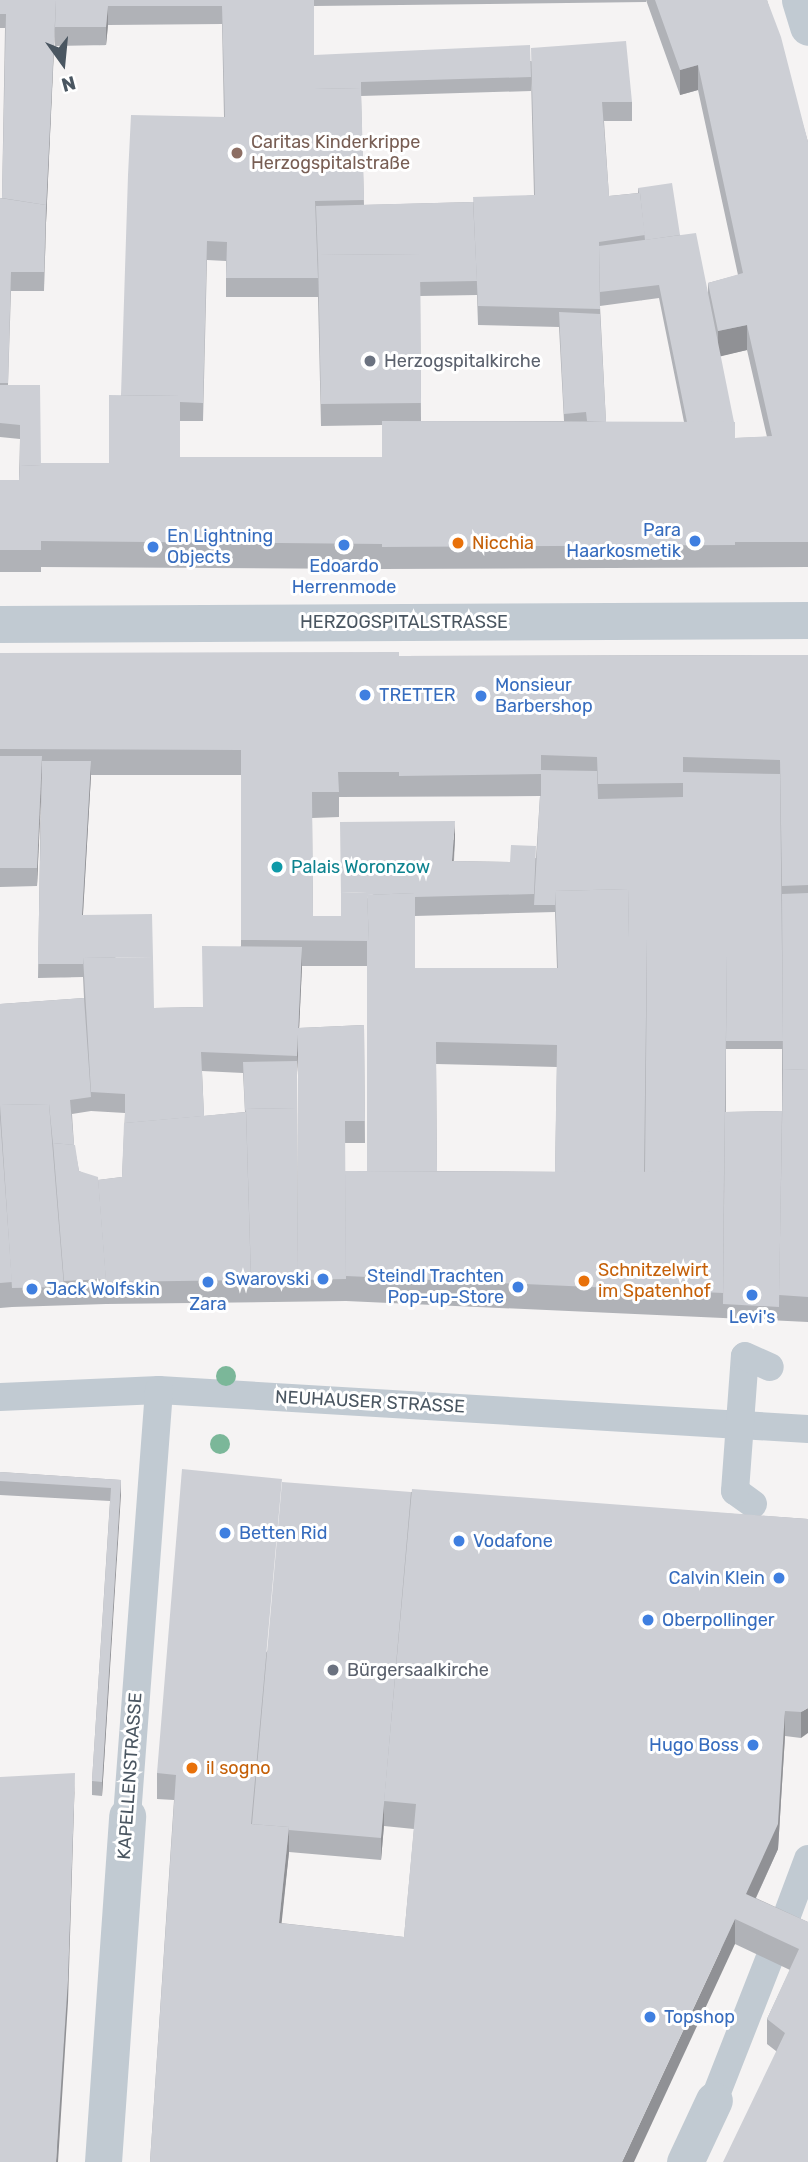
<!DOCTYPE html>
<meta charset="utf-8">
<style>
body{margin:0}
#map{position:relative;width:808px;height:2162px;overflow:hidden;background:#f5f3f3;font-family:Rubik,sans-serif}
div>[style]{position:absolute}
.pedestrian>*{height:28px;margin:-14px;padding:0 14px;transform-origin:14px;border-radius:14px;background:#c1cad2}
.minor>*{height:37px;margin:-18.5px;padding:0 18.5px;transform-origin:18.5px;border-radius:18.5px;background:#c1cad2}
.trees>*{width:20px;height:20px;margin:-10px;border-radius:50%;background:#7bb799}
.wall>*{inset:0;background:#b0b2b7}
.shaded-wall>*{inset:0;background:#909195}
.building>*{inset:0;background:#cdcfd5}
.dots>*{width:19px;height:19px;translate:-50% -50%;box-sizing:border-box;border:4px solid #fff;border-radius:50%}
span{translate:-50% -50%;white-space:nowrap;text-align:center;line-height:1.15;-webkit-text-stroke:6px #fff;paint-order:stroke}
.education-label{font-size:18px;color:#785e54}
.left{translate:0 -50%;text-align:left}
.worship-label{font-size:18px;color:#5b616d}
.shop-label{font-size:18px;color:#366cbe}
.right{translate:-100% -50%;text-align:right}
.food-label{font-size:18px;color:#c56008}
.street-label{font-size:18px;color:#4a5661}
.culture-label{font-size:18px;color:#0d838f}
.north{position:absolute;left:28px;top:28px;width:70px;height:70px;-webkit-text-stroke:5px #fff;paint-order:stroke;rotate:165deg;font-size:19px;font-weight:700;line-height:28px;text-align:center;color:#4a5661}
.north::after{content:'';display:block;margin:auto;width:24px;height:32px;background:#4a5661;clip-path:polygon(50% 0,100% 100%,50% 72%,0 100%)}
</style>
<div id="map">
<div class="pedestrian">
<i style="left:0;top:1397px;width:159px;rotate:-2.5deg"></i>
<i style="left:159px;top:1390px;width:650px;rotate:3.44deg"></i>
<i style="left:753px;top:1504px;width:22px;rotate:-144deg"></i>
<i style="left:735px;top:1491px;width:135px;rotate:-85.8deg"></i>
<i style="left:745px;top:1356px;width:27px;rotate:24deg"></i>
<i style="left:127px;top:1816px;width:427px;rotate:-85.7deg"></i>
<i style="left:780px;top:1934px;width:80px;rotate:-69.5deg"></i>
<i style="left:714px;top:2100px;width:150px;rotate:-68.6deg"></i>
</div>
<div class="minor">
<i style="left:800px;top:0;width:28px;rotate:73deg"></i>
<i style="left:0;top:624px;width:808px;rotate:-0.28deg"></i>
<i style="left:103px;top:2162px;width:347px;rotate:-86deg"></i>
<i style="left:685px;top:2162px;width:68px;rotate:-64.9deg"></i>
</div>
<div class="trees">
<i style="left:226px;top:1376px"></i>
<i style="left:220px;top:1444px"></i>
</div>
<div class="wall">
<i style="clip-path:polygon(evenodd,0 0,767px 0,808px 142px,808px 567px,382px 569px,41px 567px,41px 572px,0 572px,0 480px,19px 480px,20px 439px,0 437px,0 198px,2px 198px,5px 28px,0 28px,0 0,646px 0,680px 95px,698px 90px,738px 275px,708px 283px,708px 296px,680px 235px,638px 188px,638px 193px,609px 196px,604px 121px,632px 121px,632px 102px,531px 61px,314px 55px,314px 6px,646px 2px,646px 0,0 0,222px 24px,224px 117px,121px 395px,109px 463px,41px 466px,8px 385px,11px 291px,44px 291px,46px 223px,55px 29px,55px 46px,106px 45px,108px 25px,222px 24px,0 0,531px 79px,534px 195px,473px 202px,364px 205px,361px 96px,531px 91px,531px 79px,0 0,207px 260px,226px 261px,226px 297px,318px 297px,321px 426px,382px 425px,382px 457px,180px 457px,180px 421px,203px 421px,207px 260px,0 0,420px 283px,420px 296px,477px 295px,478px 325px,559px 327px,564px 421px,421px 421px,420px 283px,0 0,659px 298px,684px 422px,606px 422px,600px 306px,659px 298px,0 0,747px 350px,767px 437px,735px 438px,720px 356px,747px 350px)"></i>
<i style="clip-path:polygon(evenodd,0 653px,399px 656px,808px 655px,808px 1322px,723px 1318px,723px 1317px,723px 1318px,346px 1301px,106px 1304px,12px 1307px,0 1308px,0 1004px,84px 998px,83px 977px,38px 978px,41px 785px,37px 886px,0 887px,0 653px,91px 775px,241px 775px,241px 946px,203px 1007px,154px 1008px,83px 915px,91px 775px,0 653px,540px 796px,536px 858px,510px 862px,454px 861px,455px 839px,341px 916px,313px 916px,312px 818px,339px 817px,339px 797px,540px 796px,0 653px,555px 912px,557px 968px,415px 968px,415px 916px,555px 912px,0 653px,302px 966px,367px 966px,367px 1171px,345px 1171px,345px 1143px,365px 1143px,364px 1025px,299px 1028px,302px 966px,0 653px,298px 1039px,298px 1247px,297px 1072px,298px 1039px,0 653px,726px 1049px,782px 1049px,782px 1111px,726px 1112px,726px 1049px,0 653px,436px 1064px,557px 1067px,555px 1172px,437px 1171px,436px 1064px,0 653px,202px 1071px,243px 1073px,245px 1112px,204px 1116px,202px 1071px,0 653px,91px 1111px,125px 1113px,122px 1177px,98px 1180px,79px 1171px,74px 1145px,72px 1114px,91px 1111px)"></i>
<i style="clip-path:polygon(0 1472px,121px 1480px,102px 1796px,92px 1795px,92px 1781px,110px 1501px,0 1495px)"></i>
<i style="clip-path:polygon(evenodd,411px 1492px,808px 1519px,801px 1738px,785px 1736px,778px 1849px,756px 1898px,808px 1922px,808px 2162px,776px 2051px,767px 2044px,767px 2019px,790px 1970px,735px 1944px,150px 2162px,174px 1800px,157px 1799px,157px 1773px,411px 1492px,384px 1825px,384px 1826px,414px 1829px,404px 1937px,281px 1923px,289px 1852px,381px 1860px,384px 1825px)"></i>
</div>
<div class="shaded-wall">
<i style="clip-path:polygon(56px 0,46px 223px,44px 291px,46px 205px)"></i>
<i style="clip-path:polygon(108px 6px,108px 25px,106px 45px,106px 27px)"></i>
<i style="clip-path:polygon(698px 65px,698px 90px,680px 95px,680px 70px)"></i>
<i style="clip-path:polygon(747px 325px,747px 350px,718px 357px,718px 331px)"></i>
<i style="clip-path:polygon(42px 756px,42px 775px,37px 886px,37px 868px)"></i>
<i style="clip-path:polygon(91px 761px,91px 775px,82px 929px,82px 915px)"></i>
<i style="clip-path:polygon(455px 821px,455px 839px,452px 879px,452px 861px)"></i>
<i style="clip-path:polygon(302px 947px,302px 966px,297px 1075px,297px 1056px)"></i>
<i style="clip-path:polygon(121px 1480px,121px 1494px,102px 1796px,102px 1782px)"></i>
<i style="clip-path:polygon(808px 1708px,808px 1733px,801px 1738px,801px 1712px)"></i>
<i style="clip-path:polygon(785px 1711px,785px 1736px,778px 1849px,746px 1919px,746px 1894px)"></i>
<i style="clip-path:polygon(75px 1773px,68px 2002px,58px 2162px,56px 2162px)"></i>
<i style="clip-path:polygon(384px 1803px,384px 1825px,381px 1860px,381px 1838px)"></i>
<i style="clip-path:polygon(289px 1827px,289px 1852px,279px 1948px,279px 1923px)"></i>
<i style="clip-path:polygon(735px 1919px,735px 1944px,634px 2162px,622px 2162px)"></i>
</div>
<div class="building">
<i style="clip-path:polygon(0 0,56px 0,46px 209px,46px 205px,2px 198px,6px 14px,0 14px)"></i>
<i style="clip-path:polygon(56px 0,314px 0,314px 89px,361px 88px,364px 200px,315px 201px,318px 278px,226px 278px,227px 242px,207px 241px,203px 403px,180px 402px,180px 396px,121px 395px,128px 175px,131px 115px,225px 117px,222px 6px,108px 6px,106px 27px,55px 27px)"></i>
<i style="clip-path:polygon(655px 0,767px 0,781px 37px,808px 142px,808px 542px,735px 542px,735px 438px,772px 436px,747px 325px,718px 331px,708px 283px,743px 273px,698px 65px,680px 70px)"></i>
<i style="clip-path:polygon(626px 41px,632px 102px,602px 102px,609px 196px,640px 193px,645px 235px,599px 242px,600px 309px,478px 306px,473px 197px,535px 195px,531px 48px)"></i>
<i style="clip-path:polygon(530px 45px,531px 77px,361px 82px,361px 90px,361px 88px,314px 89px,314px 55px)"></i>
<i style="clip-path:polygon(672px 183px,680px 235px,645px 240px,640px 193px,639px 193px,638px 188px)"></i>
<i style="clip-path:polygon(0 198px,46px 205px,44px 272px,11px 272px,8px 383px,0 383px)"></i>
<i style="clip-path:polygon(473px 202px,477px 281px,420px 282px,420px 254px,318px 255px,318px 260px,316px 206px)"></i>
<i style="clip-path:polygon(696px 233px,734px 422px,687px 422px,659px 285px,600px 292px,599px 246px)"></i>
<i style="clip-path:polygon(420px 254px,421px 403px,321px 404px,318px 255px)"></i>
<i style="clip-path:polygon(559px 312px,600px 314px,606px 422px,587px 421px,586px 412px,564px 414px)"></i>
<i style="clip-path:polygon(0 385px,40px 385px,41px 466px,20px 465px,20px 425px,0 423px)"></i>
<i style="clip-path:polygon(109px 395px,180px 396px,180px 457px,382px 457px,382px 544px,41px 541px,41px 463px,109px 463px)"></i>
<i style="clip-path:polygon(382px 421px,735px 422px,735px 545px,382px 547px)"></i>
<i style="clip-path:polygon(20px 465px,41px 466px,41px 550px,0 550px,0 480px,19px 480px)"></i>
<i style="clip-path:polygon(399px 652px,399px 772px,338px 772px,339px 792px,312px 792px,313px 916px,341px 916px,341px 893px,367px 892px,369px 941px,241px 940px,241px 750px,0 749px,0 653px)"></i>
<i style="clip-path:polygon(808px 655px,808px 885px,782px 886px,780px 760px,683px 757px,683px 783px,598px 784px,597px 757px,541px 755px,541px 774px,399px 776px,399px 656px)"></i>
<i style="clip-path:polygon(0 756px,42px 756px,37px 868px,0 868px)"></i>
<i style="clip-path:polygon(42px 761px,91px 761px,82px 915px,152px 914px,153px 958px,83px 957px,83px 964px,38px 964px)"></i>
<i style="clip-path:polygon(541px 770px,597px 771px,598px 799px,683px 797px,683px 772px,780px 774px,783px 1041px,726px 1041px,727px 955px,647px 955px,647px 963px,647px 938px,629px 938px,628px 889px,555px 891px,555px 905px,534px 905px,540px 796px,541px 796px)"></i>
<i style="clip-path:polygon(455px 821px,452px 861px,510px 862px,511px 845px,536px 846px,534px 894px,415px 897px,415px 893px,367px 895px,367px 892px,341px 893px,341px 896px,340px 822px)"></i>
<i style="clip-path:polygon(628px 889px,629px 938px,647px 938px,644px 1172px,555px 1172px,557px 1045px,436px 1042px,437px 1171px,367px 1171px,367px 941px,369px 941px,367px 895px,415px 893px,415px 968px,558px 968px,555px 891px)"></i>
<i style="clip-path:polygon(808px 893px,808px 1070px,783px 1069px,783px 1073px,782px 894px)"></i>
<i style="clip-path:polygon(202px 946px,302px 947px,297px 1056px,201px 1052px,204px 1116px,125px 1123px,125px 1094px,91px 1092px,83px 957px,153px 958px,154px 1008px,203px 1007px)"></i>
<i style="clip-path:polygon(647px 955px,727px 955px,724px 1179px,724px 1172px,645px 1172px)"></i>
<i style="clip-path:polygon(84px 998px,91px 1097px,70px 1100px,74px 1145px,53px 1143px,53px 1144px,49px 1104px,0 1105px,0 1004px)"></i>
<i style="clip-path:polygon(364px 1025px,365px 1121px,345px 1121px,346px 1279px,298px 1280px,298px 1028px)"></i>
<i style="clip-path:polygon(297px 1061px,297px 1108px,246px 1109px,245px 1112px,243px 1062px)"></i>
<i style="clip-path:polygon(783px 1069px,808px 1070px,808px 1297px,779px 1295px)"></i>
<i style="clip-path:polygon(49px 1104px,64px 1287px,12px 1288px,0 1105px)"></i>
<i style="clip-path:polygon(297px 1108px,298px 1277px,251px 1277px,246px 1109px)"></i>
<i style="clip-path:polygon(782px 1111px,779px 1307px,723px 1304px,725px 1112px)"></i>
<i style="clip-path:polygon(246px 1112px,251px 1280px,106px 1282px,98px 1180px,122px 1177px,124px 1123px)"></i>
<i style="clip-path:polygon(0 1117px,12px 1282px,0 1283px)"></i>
<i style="clip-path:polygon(53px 1143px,75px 1145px,79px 1171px,98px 1177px,106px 1279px,64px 1281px)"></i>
<i style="clip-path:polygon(345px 1171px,724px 1172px,723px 1293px,346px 1276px)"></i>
<i style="clip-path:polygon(182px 1469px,282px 1479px,251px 1824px,289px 1827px,279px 1923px,404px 1937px,416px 1804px,384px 1801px,412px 1489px,808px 1519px,808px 1708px,801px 1712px,785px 1711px,778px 1824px,746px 1894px,808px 1922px,808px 2162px,723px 2162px,785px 2033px,767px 2019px,799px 1949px,735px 1919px,622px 2162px,150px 2162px,176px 1775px,157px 1773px)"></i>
<i style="clip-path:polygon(0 1472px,121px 1480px,102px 1782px,92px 1781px,111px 1488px,0 1481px)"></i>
<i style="clip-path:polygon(282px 1482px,411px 1492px,381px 1838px,289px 1830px,289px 1827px,252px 1824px)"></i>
<i style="clip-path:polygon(75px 1773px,68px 1980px,56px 2162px,0 2162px,0 1777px)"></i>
</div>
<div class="dots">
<i style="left:237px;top:153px;background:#8d6e63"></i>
<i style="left:370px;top:361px;background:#6b7280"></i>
<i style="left:695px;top:541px;background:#3f7fe0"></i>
<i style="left:458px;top:543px;background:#e8710a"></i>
<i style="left:344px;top:545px;background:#3f7fe0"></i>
<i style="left:153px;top:547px;background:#3f7fe0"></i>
<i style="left:365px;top:695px;background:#3f7fe0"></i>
<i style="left:481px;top:696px;background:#3f7fe0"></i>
<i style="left:277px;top:867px;background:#0f9aa8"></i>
<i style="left:323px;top:1279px;background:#3f7fe0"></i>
<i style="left:584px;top:1281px;background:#e8710a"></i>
<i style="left:208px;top:1282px;background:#3f7fe0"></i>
<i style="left:518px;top:1287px;background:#3f7fe0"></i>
<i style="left:32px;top:1289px;background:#3f7fe0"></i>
<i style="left:752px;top:1295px;background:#3f7fe0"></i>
<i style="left:225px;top:1533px;background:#3f7fe0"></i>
<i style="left:459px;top:1541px;background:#3f7fe0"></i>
<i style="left:779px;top:1578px;background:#3f7fe0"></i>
<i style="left:648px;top:1620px;background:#3f7fe0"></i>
<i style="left:333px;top:1670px;background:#6b7280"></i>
<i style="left:753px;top:1745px;background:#3f7fe0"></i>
<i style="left:192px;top:1768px;background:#e8710a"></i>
<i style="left:650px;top:2017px;background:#3f7fe0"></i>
</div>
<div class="education-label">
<span class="left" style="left:251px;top:153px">Caritas Kinderkrippe<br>Herzogspitalstraße</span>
</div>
<div class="worship-label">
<span class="left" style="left:384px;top:361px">Herzogspitalkirche</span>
<span class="left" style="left:347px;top:1670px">Bürgersaalkirche</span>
</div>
<div class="shop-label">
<span class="right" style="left:681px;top:541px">Para<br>Haarkosmetik</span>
<span class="left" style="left:167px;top:547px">En Lightning<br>Objects</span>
<span style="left:344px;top:577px">Edoardo<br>Herrenmode</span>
<span class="left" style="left:495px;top:696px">Monsieur<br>Barbershop</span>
<span class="left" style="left:379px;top:695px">TRETTER</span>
<span class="right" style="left:504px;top:1287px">Steindl Trachten<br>Pop-up-Store</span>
<span class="right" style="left:309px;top:1279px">Swarovski</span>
<span class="left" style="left:46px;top:1289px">Jack Wolfskin</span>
<span style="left:208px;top:1304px">Zara</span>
<span style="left:752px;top:1317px">Levi's</span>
<span class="left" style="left:239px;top:1533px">Betten Rid</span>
<span class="left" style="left:473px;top:1541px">Vodafone</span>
<span class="right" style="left:765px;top:1578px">Calvin Klein</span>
<span class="left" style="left:662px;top:1620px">Oberpollinger</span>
<span class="right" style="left:739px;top:1745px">Hugo Boss</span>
<span class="left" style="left:664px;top:2017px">Topshop</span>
</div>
<div class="food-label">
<span class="left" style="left:472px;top:543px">Nicchia</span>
<span class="left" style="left:598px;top:1281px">Schnitzelwirt<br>im Spatenhof</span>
<span class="left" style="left:206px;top:1768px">il sogno</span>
</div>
<div class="street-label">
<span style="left:404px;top:622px">HERZOGSPITALSTRASSE</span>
<span style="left:370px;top:1402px;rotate:3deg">NEUHAUSER STRASSE</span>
<span style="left:130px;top:1776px;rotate:-86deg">KAPELLENSTRASSE</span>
</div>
<div class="culture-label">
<span class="left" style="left:291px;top:867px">Palais Woronzow</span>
</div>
<div class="north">N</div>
</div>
